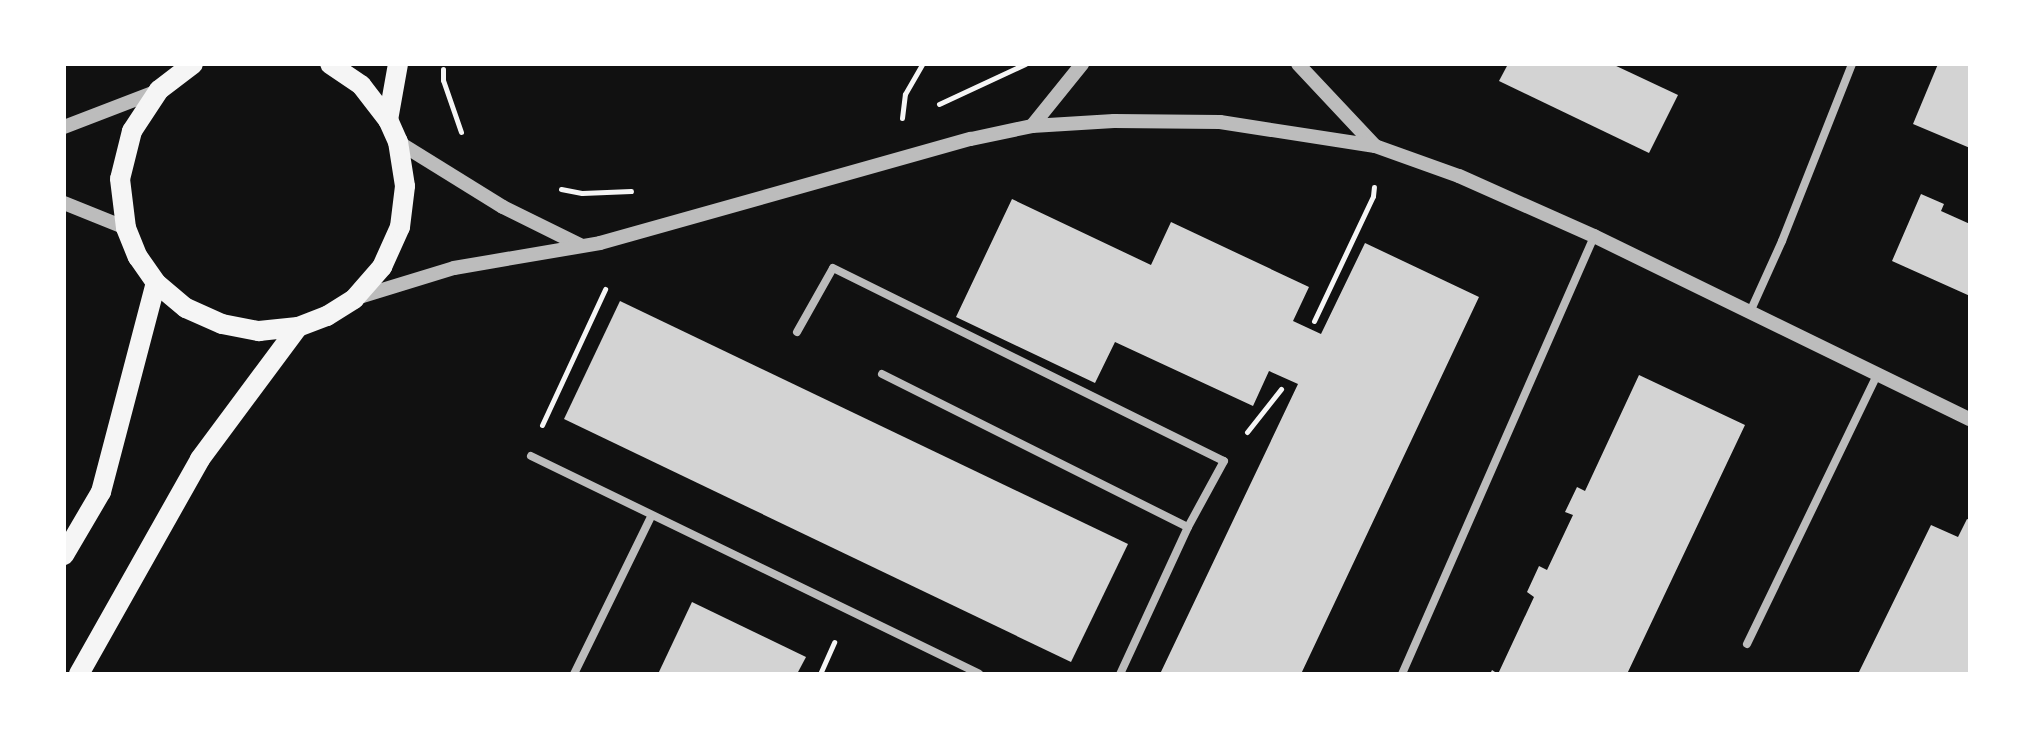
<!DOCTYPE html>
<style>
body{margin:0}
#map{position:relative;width:2034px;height:738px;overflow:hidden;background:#111;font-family:"Roboto Condensed",sans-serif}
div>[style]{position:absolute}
.building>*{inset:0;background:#d3d3d3}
.path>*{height:5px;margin:-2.5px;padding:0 2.5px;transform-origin:2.5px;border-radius:2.5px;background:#f5f5f5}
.minor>*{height:8px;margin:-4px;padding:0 4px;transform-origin:4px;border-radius:4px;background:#bcbcbc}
.tertiary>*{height:14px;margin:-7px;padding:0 7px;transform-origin:7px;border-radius:7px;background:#bcbcbc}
.primary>*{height:20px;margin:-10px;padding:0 10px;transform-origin:10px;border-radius:10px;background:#f5f5f5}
span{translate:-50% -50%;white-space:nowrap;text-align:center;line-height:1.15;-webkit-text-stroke:6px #fff;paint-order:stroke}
.frame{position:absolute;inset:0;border:66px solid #fff;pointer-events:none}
</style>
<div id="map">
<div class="building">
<i style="clip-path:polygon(1508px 64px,1612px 64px,1678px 95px,1649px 153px,1499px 81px)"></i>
<i style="clip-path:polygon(1938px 64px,1970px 64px,1970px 148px,1913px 124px)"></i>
<i style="clip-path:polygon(1921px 194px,1944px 204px,1941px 211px,1970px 224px,1970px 296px,1892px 261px)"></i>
<i style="clip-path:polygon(1012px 199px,1151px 265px,1171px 222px,1309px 287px,1293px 321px,1321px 334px,1365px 243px,1479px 297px,1301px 674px,1160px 674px,1298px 384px,1269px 371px,1253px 406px,1115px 342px,1095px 383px,956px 317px)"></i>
<i style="clip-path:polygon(620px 301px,1128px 544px,1071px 662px,564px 419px)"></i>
<i style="clip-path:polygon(1639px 375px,1745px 425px,1627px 674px,1490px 674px,1492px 670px,1498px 674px,1534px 597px,1527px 592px,1539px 566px,1547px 570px,1573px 515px,1565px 512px,1577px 487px,1585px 491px)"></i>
<i style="clip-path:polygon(1967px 519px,1970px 520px,1970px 674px,1858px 674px,1931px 525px,1958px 537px)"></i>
<i style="clip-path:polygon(692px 602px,806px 657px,797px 674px,658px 674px)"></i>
</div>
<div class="path">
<i style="left:443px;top:69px;width:11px;rotate:90deg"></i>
<i style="left:443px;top:80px;width:55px;rotate:70.9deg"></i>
<i style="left:939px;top:104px;width:95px;rotate:-24.9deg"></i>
<i style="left:902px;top:118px;width:24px;rotate:-83deg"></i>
<i style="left:905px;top:94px;width:34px;rotate:-60deg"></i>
<i style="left:561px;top:189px;width:21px;rotate:11deg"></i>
<i style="left:582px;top:193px;width:49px;rotate:-2.3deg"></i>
<i style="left:1314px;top:321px;width:138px;rotate:-64.7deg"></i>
<i style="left:1373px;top:196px;width:9px;rotate:-84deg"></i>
<i style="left:542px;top:425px;width:150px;rotate:-65.1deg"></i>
<i style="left:1247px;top:432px;width:55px;rotate:-51.7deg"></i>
<i style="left:820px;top:674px;width:35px;rotate:-66deg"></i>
</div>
<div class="minor">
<i style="left:1750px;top:312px;width:78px;rotate:-65.7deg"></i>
<i style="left:1782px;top:241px;width:190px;rotate:-68.4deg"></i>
<i style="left:797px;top:332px;width:73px;rotate:-60.6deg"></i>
<i style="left:833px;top:268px;width:436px;rotate:26.3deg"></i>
<i style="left:1224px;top:461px;width:75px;rotate:118.6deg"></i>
<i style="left:882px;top:374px;width:342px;rotate:26.6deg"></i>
<i style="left:1188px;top:527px;width:162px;rotate:114.8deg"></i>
<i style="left:531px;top:456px;width:498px;rotate:25.9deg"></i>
<i style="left:1747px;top:644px;width:299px;rotate:-64.2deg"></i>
<i style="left:574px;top:674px;width:175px;rotate:-63.9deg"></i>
<i style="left:1402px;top:674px;width:478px;rotate:-66.3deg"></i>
</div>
<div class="tertiary">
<i style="left:1298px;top:64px;width:112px;rotate:46.8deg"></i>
<i style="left:1375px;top:146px;width:89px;rotate:19.7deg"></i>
<i style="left:1459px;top:176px;width:148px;rotate:24deg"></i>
<i style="left:1594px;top:236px;width:418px;rotate:26deg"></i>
<i style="left:1032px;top:126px;width:80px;rotate:-51.1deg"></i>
<i style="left:64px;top:127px;width:101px;rotate:-21deg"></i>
<i style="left:398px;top:142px;width:123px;rotate:31.8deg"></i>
<i style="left:503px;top:207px;width:86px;rotate:26.3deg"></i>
<i style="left:64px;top:203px;width:67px;rotate:22deg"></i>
<i style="left:356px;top:298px;width:102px;rotate:-17deg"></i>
<i style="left:454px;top:268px;width:148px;rotate:-9.7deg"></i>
<i style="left:600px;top:243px;width:385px;rotate:-15.7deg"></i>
<i style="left:971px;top:139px;width:62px;rotate:-12deg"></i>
<i style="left:1032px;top:126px;width:82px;rotate:-3.5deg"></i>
<i style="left:1114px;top:121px;width:106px;rotate:0.5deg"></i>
<i style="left:1220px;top:122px;width:157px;rotate:8.8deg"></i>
</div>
<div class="primary">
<i style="left:193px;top:64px;width:43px;rotate:142.6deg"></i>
<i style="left:159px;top:90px;width:49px;rotate:123.4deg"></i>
<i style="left:132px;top:131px;width:49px;rotate:104deg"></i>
<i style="left:120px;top:179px;width:49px;rotate:83deg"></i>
<i style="left:126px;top:228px;width:31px;rotate:68deg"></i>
<i style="left:138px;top:257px;width:32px;rotate:55deg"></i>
<i style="left:156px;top:283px;width:39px;rotate:40deg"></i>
<i style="left:186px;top:308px;width:39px;rotate:24deg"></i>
<i style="left:222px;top:324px;width:38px;rotate:11deg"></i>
<i style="left:259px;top:331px;width:39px;rotate:-6deg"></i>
<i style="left:298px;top:327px;width:31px;rotate:-21deg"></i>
<i style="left:327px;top:316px;width:32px;rotate:-32deg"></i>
<i style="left:354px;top:299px;width:43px;rotate:-48.8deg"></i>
<i style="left:382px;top:267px;width:44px;rotate:-65.8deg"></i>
<i style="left:400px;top:227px;width:41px;rotate:-83deg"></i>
<i style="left:405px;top:186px;width:45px;rotate:-99deg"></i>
<i style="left:398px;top:142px;width:24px;rotate:-114deg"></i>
<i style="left:388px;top:120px;width:44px;rotate:-127.6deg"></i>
<i style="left:361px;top:85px;width:37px;rotate:-146deg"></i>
<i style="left:388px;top:120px;width:57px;rotate:-79.9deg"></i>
<i style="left:64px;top:555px;width:73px;rotate:-59.6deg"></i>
<i style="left:101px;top:492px;width:216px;rotate:-75.3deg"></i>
<i style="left:79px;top:674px;width:247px;rotate:-60.6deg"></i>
<i style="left:200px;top:459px;width:164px;rotate:-53.4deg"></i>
</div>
<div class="frame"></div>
</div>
